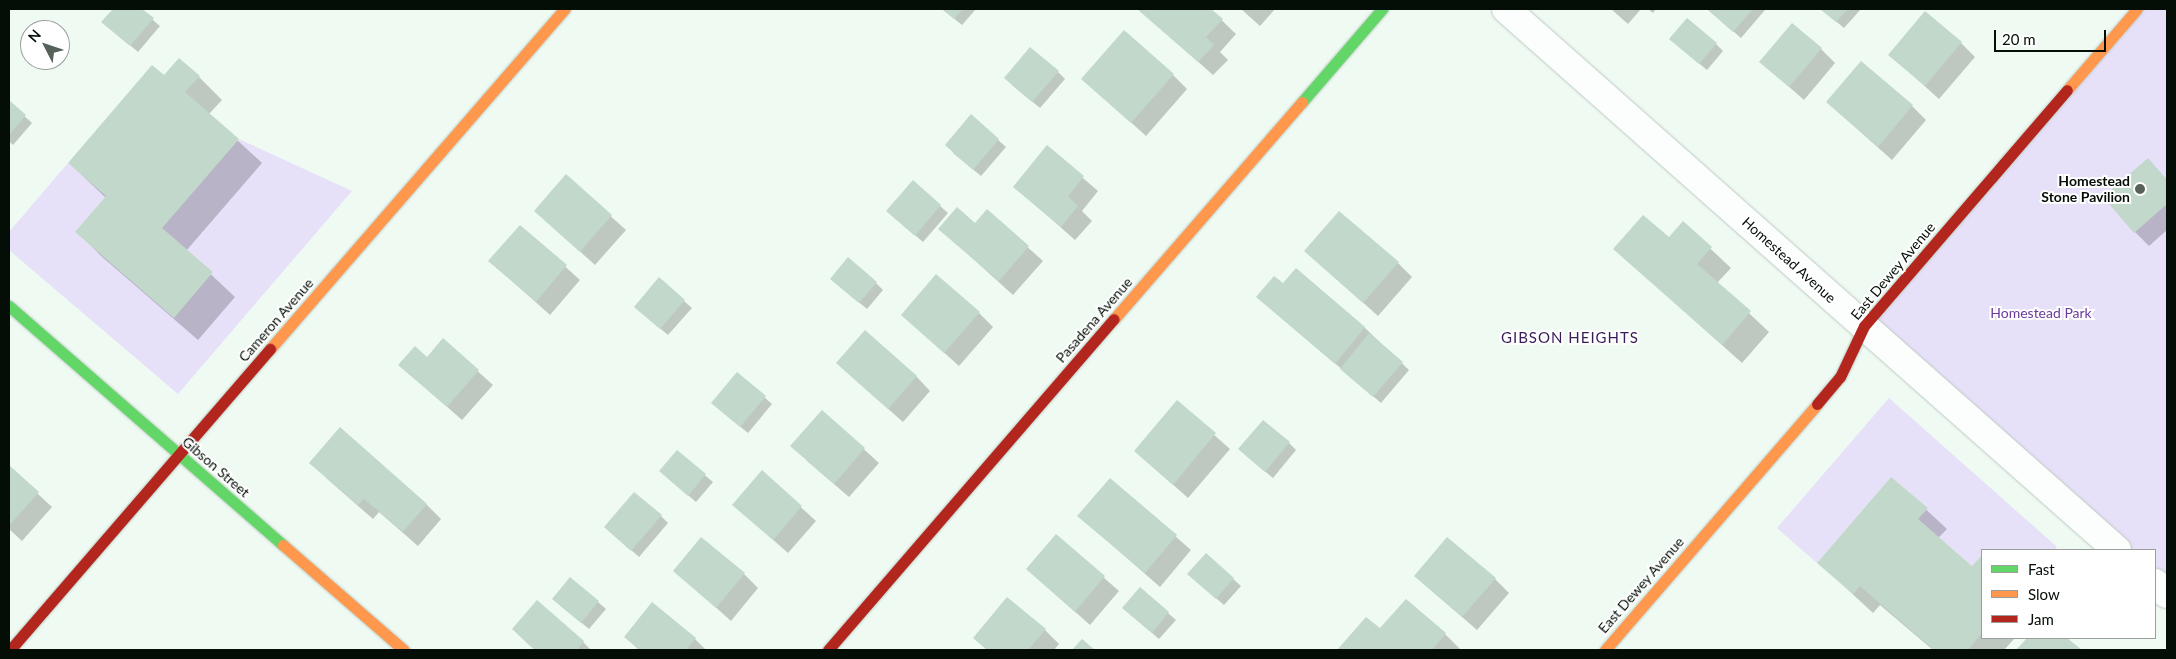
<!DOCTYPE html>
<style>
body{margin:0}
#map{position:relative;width:2176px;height:659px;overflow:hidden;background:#eefaf2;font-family:Lato,sans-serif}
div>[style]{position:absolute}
.green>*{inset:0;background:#e6e0f9}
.shadow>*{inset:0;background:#0003}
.building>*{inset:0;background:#c1d8ca}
.roads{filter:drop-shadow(0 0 1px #becac2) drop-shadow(0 0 1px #becac2)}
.street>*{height:28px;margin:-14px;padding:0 14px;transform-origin:14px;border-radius:14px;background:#fcfefd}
.fast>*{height:11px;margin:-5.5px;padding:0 5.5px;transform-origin:5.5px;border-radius:5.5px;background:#63d668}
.slow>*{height:11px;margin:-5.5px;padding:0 5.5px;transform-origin:5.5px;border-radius:5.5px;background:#ff974d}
.jam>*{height:11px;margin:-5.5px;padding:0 5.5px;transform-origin:5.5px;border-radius:5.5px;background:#b3261e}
.dots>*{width:14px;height:14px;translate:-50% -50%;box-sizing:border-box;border:2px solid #fff;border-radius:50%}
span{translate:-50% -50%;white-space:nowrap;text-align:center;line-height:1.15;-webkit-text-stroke:4px #fff;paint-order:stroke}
.poi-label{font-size:14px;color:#040e07;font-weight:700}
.right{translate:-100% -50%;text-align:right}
.street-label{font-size:14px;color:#040e07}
.park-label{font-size:14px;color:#6a3b9b}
.neighbourhood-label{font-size:15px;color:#391d56;letter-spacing:1px}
.frame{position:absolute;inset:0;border:10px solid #040e07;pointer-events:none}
.legend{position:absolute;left:1981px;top:549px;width:175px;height:90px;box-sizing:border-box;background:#fff;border:1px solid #9b9f9c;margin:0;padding:6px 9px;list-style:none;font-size:15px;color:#040e07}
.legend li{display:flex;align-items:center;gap:10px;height:25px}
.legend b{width:25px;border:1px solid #9b9f9c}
.north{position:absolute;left:20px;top:20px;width:50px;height:50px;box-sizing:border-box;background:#fff;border:1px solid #9b9f9c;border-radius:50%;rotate:311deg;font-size:14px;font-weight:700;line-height:20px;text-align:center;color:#040e07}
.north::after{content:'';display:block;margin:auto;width:18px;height:22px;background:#566159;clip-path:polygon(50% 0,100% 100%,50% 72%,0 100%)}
.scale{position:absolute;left:1994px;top:30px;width:112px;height:22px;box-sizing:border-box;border:2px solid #040e07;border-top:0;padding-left:6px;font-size:15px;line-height:18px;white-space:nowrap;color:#040e07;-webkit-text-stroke:4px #fff;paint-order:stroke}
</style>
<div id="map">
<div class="green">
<i style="clip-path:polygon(2142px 9px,2167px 9px,2167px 594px,2155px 583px,2155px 550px,2117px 550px,1864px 326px)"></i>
<i style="clip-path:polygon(239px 139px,352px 191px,178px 394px,9px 250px,9px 232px,68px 163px,106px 196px,75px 232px,174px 317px,213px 272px,162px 228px)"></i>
<i style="clip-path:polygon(1889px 398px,2057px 547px,2054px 550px,1982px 550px,1982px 555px,1972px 566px,1918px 519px,1928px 508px,1891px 477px,1817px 563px,1777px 528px)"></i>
</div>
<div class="shadow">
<i style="clip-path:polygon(114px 9px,140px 9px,160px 26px,138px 52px,103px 22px)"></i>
<i style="clip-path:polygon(942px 9px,976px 9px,962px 25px)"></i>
<i style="clip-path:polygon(1139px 9px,1210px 9px,1236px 34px,1220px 52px,1228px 60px,1213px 75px)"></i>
<i style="clip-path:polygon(1241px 9px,1275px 9px,1260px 26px)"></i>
<i style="clip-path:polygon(1611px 9px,1641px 9px,1628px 24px)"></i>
<i style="clip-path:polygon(1648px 9px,1656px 9px,1653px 13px)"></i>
<i style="clip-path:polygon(1707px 9px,1765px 9px,1765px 10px,1741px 38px)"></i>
<i style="clip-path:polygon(1821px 9px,1861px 9px,1844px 28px)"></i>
<i style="clip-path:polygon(1961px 43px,1975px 57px,1939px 99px,1889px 54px)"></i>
<i style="clip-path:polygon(1716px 44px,1723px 51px,1707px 70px,1678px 46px)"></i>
<i style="clip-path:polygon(1821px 49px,1835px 63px,1804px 100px,1761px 62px)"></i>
<i style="clip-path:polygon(1058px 72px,1065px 79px,1040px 108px,1012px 85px)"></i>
<i style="clip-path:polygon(1173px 75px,1187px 89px,1146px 136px,1083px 79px)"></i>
<i style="clip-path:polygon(164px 77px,199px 77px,222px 100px,209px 114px,262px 163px,186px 251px,235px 297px,198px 340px,100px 255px,77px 231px,106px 198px,69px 163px)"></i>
<i style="clip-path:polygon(9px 102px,32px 123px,13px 145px,9px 141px)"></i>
<i style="clip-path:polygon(1827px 102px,1912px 106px,1926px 120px,1892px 160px)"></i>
<i style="clip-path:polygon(971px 116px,1006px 147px,981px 176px,953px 153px)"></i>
<i style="clip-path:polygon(1047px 147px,1098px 191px,1082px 211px,1092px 221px,1075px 240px,1014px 186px)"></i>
<i style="clip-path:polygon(2148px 160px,2167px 180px,2167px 230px,2149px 246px,2135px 232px)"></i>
<i style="clip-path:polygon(566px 176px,626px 230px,595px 265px,535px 211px)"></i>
<i style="clip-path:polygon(913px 182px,948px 213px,923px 242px,895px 218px)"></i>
<i style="clip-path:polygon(987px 211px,1043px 261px,1013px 295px,940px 229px,975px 224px)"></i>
<i style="clip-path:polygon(1683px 223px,1731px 268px,1717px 283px,1769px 332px,1742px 363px,1615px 249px,1669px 239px)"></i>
<i style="clip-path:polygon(520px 226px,580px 280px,550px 315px,490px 261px)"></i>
<i style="clip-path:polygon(1306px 251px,1398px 263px,1412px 277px,1378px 316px)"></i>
<i style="clip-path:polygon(1296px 270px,1365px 328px,1409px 370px,1381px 403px,1258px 297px,1283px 285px)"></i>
<i style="clip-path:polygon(876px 283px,883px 290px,867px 309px,839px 286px)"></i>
<i style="clip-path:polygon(684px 301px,692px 308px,668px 335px,643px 314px)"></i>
<i style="clip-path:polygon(979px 313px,993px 327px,959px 366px,902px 315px)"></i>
<i style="clip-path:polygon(443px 340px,493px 385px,462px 420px,400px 365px,428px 358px)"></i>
<i style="clip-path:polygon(737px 373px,772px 404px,748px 433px,720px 410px)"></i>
<i style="clip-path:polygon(916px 376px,930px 391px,903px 422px,852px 377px)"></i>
<i style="clip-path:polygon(1177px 402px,1230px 449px,1188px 498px,1135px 451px)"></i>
<i style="clip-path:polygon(822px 411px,879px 463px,849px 497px,806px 460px)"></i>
<i style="clip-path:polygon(1289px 443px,1296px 450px,1273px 478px,1247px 456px)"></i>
<i style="clip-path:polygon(677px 452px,713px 482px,696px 502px,668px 478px)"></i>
<i style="clip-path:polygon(9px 467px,52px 507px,22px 541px,9px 529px)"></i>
<i style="clip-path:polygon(762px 472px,816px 521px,788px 553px,734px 505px)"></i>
<i style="clip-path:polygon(325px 477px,426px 504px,441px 519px,418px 546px,379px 512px,373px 519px)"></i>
<i style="clip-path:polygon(1892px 478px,1947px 529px,1938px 538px,1973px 568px,1982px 557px,1982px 638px,2015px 638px,2004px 650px,1933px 650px,1880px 605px,1873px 613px,1819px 563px)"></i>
<i style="clip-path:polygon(1110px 479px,1191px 550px,1160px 587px,1079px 516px)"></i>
<i style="clip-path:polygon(661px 516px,668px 523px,639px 557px,613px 534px)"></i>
<i style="clip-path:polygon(1056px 536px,1119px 591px,1090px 625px,1027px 569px)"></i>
<i style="clip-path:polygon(1206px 555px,1241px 586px,1224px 605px,1196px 581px)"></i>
<i style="clip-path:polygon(675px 571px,744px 574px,758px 588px,731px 621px)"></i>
<i style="clip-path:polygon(1415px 576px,1495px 579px,1509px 593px,1477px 630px)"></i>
<i style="clip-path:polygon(571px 579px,606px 609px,589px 629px,561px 606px)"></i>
<i style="clip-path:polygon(1140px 589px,1176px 620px,1159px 639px,1131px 615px)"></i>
<i style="clip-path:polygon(537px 602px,583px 642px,591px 650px,535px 650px,527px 643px,513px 629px)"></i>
<i style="clip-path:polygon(1366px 619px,1380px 630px,1445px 634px,1461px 650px,1339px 650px)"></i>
<i style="clip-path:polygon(1045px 630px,1059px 644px,1054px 650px,987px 650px,974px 638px)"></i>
<i style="clip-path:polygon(625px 637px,695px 639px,706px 650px,639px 650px)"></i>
<i style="clip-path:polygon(2028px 638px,2065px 638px,2080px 650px,2018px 650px)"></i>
</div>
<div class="building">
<i style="clip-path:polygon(113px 9px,142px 9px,154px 18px,130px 46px,101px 22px)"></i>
<i style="clip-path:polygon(942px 9px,963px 9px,954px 19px)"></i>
<i style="clip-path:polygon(1137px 9px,1211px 9px,1223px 19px,1206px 37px,1214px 45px,1198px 62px)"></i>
<i style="clip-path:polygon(1707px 9px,1753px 9px,1733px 32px)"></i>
<i style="clip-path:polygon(1820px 9px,1848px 9px,1836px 22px)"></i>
<i style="clip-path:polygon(1925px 11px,1962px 42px,1925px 86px,1888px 55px)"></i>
<i style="clip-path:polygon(1687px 18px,1717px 43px,1699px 64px,1669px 39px)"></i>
<i style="clip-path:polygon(1792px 23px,1822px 48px,1789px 87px,1759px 62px)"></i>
<i style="clip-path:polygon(1124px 30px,1174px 74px,1131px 123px,1081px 79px)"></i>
<i style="clip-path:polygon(1030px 47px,1059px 71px,1032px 102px,1004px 78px)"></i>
<i style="clip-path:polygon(179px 58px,200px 76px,185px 92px,239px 139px,162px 228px,213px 272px,174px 318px,75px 232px,106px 196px,68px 163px,152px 65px,164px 75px)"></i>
<i style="clip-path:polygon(1861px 61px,1913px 105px,1878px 147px,1826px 102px)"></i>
<i style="clip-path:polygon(9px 100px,26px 115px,9px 135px)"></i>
<i style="clip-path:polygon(971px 114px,999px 139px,973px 170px,945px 145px)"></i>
<i style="clip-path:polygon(1047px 145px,1084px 176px,1068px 196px,1078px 206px,1061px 227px,1013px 187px)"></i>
<i style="clip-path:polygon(2148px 158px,2167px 180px,2167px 204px,2134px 233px,2103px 197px)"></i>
<i style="clip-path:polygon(566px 174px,612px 215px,580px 252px,534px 211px)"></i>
<i style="clip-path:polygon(913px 180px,941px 205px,915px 236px,886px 211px)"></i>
<i style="clip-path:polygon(957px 207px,975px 223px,987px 209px,1029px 246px,999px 281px,938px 229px)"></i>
<i style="clip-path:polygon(1339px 211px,1399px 262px,1363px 303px,1304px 251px)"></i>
<i style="clip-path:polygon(1643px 215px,1669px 237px,1683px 221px,1712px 247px,1697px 264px,1751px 311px,1722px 345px,1613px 249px)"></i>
<i style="clip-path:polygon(520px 225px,567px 265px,536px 302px,488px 261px)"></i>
<i style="clip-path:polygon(848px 257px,877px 282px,859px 303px,830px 279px)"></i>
<i style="clip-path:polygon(1296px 268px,1365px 327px,1335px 364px,1256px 297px,1274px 276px,1283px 283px)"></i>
<i style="clip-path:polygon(936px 274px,980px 312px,944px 353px,901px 315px)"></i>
<i style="clip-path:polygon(659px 277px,685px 300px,660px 329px,634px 307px)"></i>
<i style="clip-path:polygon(865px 330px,917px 376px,888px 409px,836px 363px)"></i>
<i style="clip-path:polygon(1369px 333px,1403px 362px,1373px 397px,1340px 369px)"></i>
<i style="clip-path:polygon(443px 338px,479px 370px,447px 407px,398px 365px,415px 346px,427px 357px)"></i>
<i style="clip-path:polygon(737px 372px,766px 396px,740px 427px,711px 403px)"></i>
<i style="clip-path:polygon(1177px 400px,1216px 433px,1173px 485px,1134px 451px)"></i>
<i style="clip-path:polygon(822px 410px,865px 448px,834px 484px,790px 446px)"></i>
<i style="clip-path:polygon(1263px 420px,1290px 442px,1265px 472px,1238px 449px)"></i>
<i style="clip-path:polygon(340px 427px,427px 504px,403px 532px,364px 499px,358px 505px,309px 463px)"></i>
<i style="clip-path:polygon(677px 450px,706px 474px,688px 496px,659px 471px)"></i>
<i style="clip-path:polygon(9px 465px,39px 492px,9px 526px)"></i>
<i style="clip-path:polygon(762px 470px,802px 506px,773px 540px,732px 505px)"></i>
<i style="clip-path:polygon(1891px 477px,1928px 508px,1918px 519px,1972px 566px,1982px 555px,1982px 633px,1968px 650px,1934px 650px,1860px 586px,1853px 594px,1817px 563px)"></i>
<i style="clip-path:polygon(1110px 478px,1177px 535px,1145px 573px,1077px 516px)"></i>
<i style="clip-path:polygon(634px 492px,662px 515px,631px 551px,604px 527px)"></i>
<i style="clip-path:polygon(1056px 534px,1105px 576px,1075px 612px,1026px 569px)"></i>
<i style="clip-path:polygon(701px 537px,745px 573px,716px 608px,673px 571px)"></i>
<i style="clip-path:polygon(1447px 537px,1496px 578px,1462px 617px,1414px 576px)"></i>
<i style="clip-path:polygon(1206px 553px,1234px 578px,1216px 599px,1187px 574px)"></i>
<i style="clip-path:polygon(570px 577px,599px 601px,581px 623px,552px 599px)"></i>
<i style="clip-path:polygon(1140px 587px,1169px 612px,1152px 633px,1122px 608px)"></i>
<i style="clip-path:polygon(1007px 597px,1046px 629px,1028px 650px,987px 650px,973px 638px)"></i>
<i style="clip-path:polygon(1406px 599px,1446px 633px,1432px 650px,1337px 650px,1366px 617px,1380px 628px)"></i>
<i style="clip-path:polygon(537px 600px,584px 641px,577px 650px,535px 650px,512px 629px)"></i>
<i style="clip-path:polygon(652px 602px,696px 638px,686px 650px,640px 650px,624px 637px)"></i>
<i style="clip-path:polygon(2027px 638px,2067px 638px,2082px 650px,2016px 650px)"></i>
<i style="clip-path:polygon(1082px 639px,1095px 650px,1072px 650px)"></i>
</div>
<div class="roads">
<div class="street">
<i style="left:1506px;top:9px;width:816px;rotate:41.52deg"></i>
<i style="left:2155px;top:583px;width:16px;rotate:43deg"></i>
</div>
<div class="fast">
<i style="left:1302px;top:102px;width:123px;rotate:-49.3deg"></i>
<i style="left:9px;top:306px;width:364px;rotate:41.1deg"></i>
</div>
<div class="slow">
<i style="left:2067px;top:90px;width:107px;rotate:-49.2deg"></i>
<i style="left:1114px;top:319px;width:287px;rotate:-49.1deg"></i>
<i style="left:270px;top:349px;width:450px;rotate:-49.1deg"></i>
<i style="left:283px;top:545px;width:160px;rotate:41deg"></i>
<i style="left:1605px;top:650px;width:325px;rotate:-49.2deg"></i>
</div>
<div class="jam">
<i style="left:1817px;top:404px;width:35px;rotate:-50deg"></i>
<i style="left:1840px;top:377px;width:56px;rotate:-64.8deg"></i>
<i style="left:1864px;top:326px;width:311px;rotate:-49.3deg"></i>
<i style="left:10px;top:650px;width:398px;rotate:-49.2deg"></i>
<i style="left:828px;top:650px;width:437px;rotate:-49.2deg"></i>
</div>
</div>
<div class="dots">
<i style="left:2140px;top:189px;background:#566159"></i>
</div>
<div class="poi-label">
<span class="right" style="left:2130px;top:189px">Homestead<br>Stone Pavilion</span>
</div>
<div class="street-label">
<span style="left:1789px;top:260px;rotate:42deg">Homestead Avenue</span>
<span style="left:1893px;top:271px;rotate:-50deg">East Dewey Avenue</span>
<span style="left:276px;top:320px;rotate:-49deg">Cameron Avenue</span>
<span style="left:1094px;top:320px;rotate:-49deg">Pasadena Avenue</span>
<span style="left:216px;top:467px;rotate:41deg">Gibson Street</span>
<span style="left:1641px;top:585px;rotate:-49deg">East Dewey Avenue</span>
</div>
<div class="park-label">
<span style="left:2041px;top:313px">Homestead Park</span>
</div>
<div class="neighbourhood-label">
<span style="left:1570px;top:338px">GIBSON HEIGHTS</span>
</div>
<div class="frame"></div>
<ul class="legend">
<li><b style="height:6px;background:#63d668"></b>Fast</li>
<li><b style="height:6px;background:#ff974d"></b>Slow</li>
<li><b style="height:6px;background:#b3261e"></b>Jam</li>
</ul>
<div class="north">N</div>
<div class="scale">20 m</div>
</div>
